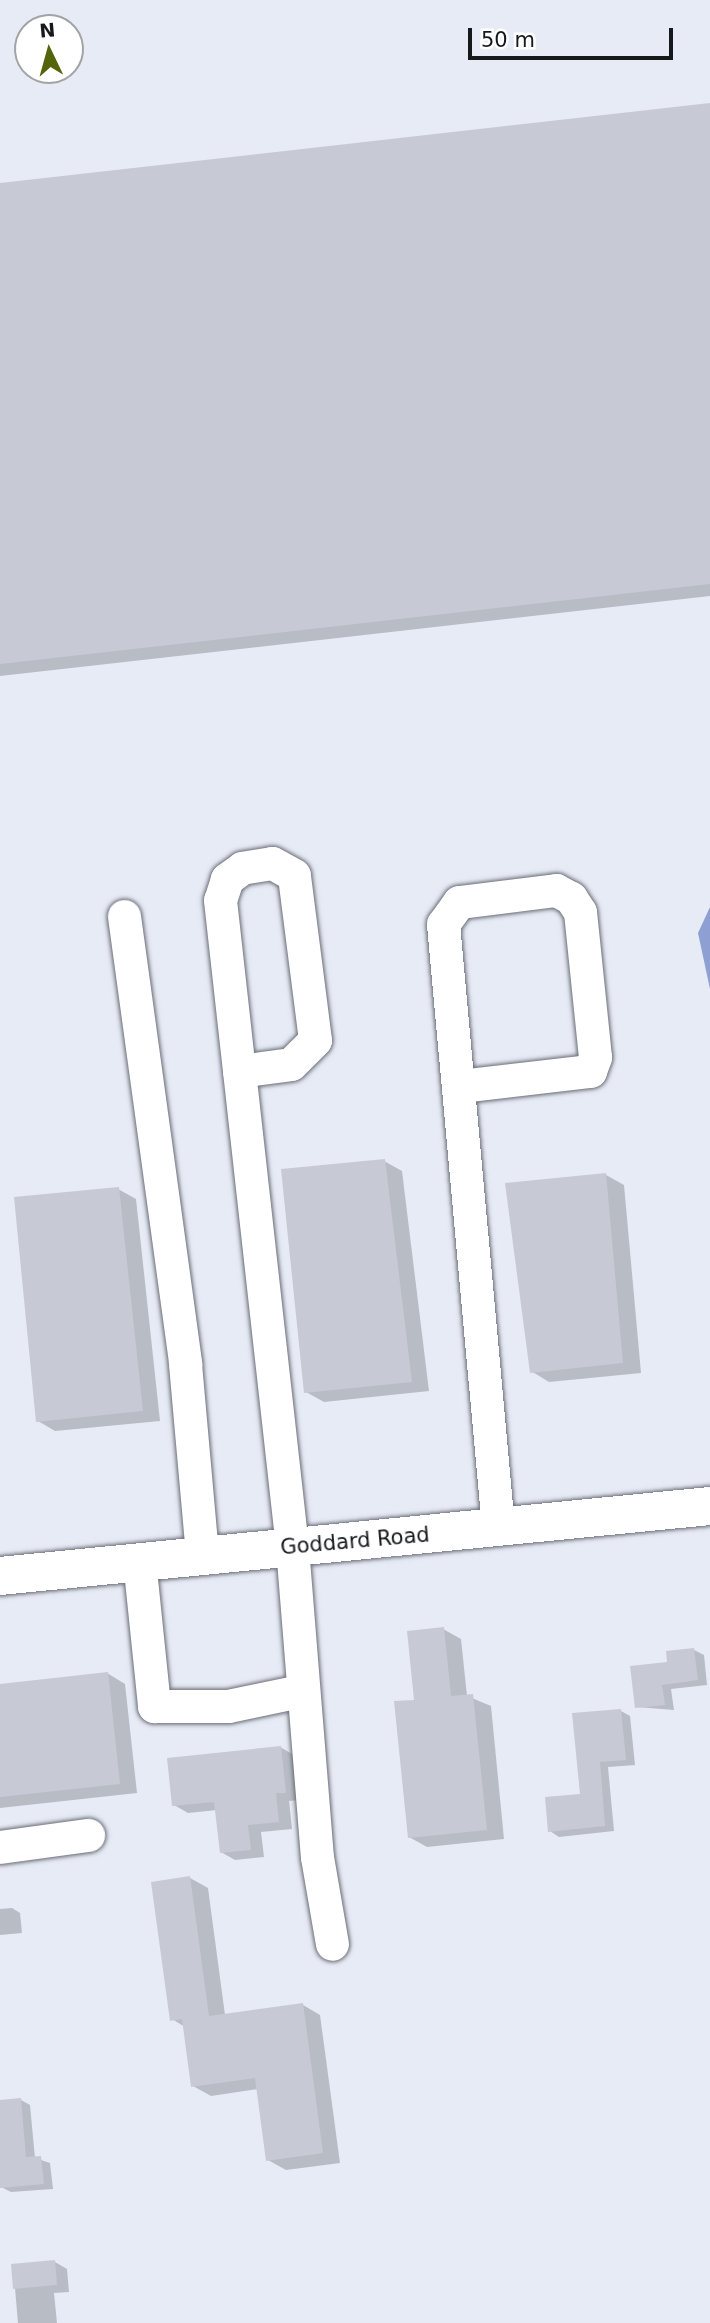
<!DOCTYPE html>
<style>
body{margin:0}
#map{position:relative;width:710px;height:2323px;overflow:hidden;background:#e7ebf6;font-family:"DejaVu Sans",sans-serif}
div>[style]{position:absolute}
.water>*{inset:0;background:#8d9fd3}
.shadow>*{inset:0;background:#0003}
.building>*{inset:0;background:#c7cad5}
.roads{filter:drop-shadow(0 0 2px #6a6d77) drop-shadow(0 0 2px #6a6d77)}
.minor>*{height:33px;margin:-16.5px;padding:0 16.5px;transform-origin:16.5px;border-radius:16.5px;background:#fff}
.major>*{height:38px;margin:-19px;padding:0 19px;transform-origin:19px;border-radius:19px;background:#fff}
span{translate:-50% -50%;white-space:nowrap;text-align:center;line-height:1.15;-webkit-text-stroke:5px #fff;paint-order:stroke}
.street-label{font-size:21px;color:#17181c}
.north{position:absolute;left:14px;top:14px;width:70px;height:70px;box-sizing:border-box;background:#fff;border:2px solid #a2a3a4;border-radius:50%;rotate:355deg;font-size:19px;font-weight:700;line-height:28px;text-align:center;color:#17181c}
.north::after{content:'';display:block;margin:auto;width:24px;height:32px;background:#54640b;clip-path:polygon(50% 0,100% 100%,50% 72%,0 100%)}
.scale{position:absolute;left:468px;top:28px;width:205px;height:32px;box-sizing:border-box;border:4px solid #17181c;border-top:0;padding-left:9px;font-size:21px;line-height:24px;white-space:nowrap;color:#17181c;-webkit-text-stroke:5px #fff;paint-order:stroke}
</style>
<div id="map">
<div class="water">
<i style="clip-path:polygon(710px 907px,710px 989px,698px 933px)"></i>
</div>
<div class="shadow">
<i style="clip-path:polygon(710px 105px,710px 596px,0 676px,0 185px)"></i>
<i style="clip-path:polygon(384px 1161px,402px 1171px,429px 1391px,324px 1402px,306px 1392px)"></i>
<i style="clip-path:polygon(606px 1175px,624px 1185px,641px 1373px,549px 1382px,531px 1371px)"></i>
<i style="clip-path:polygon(118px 1189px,136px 1199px,160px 1421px,55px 1431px,38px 1421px)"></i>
<i style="clip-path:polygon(443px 1629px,461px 1639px,467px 1696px,491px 1706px,504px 1839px,427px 1847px,409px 1837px,416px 1701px)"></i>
<i style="clip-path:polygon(694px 1650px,704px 1655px,707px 1685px,671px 1689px,674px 1710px,637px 1707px,669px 1663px)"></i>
<i style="clip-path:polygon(107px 1673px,125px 1684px,137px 1793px,0 1808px,0 1685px)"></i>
<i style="clip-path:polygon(621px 1711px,630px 1716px,635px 1765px,608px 1767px,614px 1831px,559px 1837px,550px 1831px,581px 1796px)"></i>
<i style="clip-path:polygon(280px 1747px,294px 1755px,299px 1800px,289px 1801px,292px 1829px,261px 1832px,264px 1857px,235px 1860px,221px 1852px,217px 1810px,188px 1813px,174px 1805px)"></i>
<i style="clip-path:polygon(190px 1878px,208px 1888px,225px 2015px,303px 2005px,320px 2015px,340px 2163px,286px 2170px,268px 2160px,258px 2089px,211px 2096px,193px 2086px,185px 2027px,172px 2019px)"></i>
<i style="clip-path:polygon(12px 1908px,20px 1913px,22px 1933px,0 1935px,0 1909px)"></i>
<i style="clip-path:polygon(21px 2100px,30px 2105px,35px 2158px,50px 2163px,53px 2189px,11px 2192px,1px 2187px,0 2102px)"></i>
<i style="clip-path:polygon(55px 2262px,67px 2269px,69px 2292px,54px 2293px,57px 2323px,18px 2323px,13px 2265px)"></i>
</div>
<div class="building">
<i style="clip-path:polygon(710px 103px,710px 584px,0 664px,0 183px)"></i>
<i style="clip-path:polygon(385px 1159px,412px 1382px,304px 1393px,281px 1169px)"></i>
<i style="clip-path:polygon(606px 1173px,623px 1363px,530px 1373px,505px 1183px)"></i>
<i style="clip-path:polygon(119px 1187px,143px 1411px,36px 1422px,14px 1197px)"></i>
<i style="clip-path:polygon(444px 1627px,451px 1696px,473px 1694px,487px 1830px,408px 1838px,394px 1701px,414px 1700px,407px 1631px)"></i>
<i style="clip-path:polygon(694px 1648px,698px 1680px,662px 1685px,665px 1705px,635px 1708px,630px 1666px,667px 1662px,666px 1651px)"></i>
<i style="clip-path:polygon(108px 1672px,120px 1784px,0 1797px,0 1684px)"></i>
<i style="clip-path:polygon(621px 1709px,626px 1760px,600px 1762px,605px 1826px,548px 1832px,545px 1797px,580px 1794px,572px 1713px)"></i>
<i style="clip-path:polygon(281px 1746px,286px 1793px,276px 1793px,279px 1822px,248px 1825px,251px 1850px,220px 1853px,214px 1802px,172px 1806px,167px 1758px)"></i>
<i style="clip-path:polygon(190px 1876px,209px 2016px,303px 2003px,323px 2153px,266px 2161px,255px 2078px,191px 2087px,182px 2019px,170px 2021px,151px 1882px)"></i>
<i style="clip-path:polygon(21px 2098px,26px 2157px,41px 2156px,44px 2184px,0 2188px,0 2100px)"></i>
<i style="clip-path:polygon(55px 2260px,57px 2285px,13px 2289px,11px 2264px)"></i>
</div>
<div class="roads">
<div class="minor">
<i style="left:124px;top:916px;width:452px;rotate:82.2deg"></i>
<i style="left:185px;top:1364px;width:192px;rotate:84.9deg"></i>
<i style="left:239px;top:1071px;width:52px;rotate:-7.7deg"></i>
<i style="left:291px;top:1064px;width:34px;rotate:-45deg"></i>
<i style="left:315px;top:1040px;width:166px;rotate:-97.3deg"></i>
<i style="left:294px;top:875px;width:25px;rotate:-151deg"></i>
<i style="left:272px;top:863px;width:30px;rotate:171deg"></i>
<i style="left:242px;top:868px;width:19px;rotate:144deg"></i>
<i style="left:227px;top:879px;width:22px;rotate:108deg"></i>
<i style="left:220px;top:900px;width:651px;rotate:83.65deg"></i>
<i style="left:292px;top:1547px;width:311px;rotate:85.4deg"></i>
<i style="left:317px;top:1857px;width:88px;rotate:80.2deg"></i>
<i style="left:460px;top:1086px;width:131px;rotate:-6.6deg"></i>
<i style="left:590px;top:1071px;width:15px;rotate:-70deg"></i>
<i style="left:595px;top:1057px;width:146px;rotate:-95.9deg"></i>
<i style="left:580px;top:912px;width:17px;rotate:-123deg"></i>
<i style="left:571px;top:898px;width:17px;rotate:-152deg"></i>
<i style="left:556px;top:890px;width:98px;rotate:172.9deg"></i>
<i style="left:459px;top:902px;width:27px;rotate:126deg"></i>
<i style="left:443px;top:924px;width:606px;rotate:84.79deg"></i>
<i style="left:139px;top:1560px;width:147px;rotate:84.1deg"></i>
<i style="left:154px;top:1706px;width:74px"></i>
<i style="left:228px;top:1706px;width:74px;rotate:-11.8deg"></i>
<i style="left:0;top:1847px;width:89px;rotate:-7.8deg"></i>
</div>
<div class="major">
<i style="left:0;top:1576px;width:713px;rotate:-5.63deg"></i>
</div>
</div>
<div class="street-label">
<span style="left:355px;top:1541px;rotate:-5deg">Goddard Road</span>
</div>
<div class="north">N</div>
<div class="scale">50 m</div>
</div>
